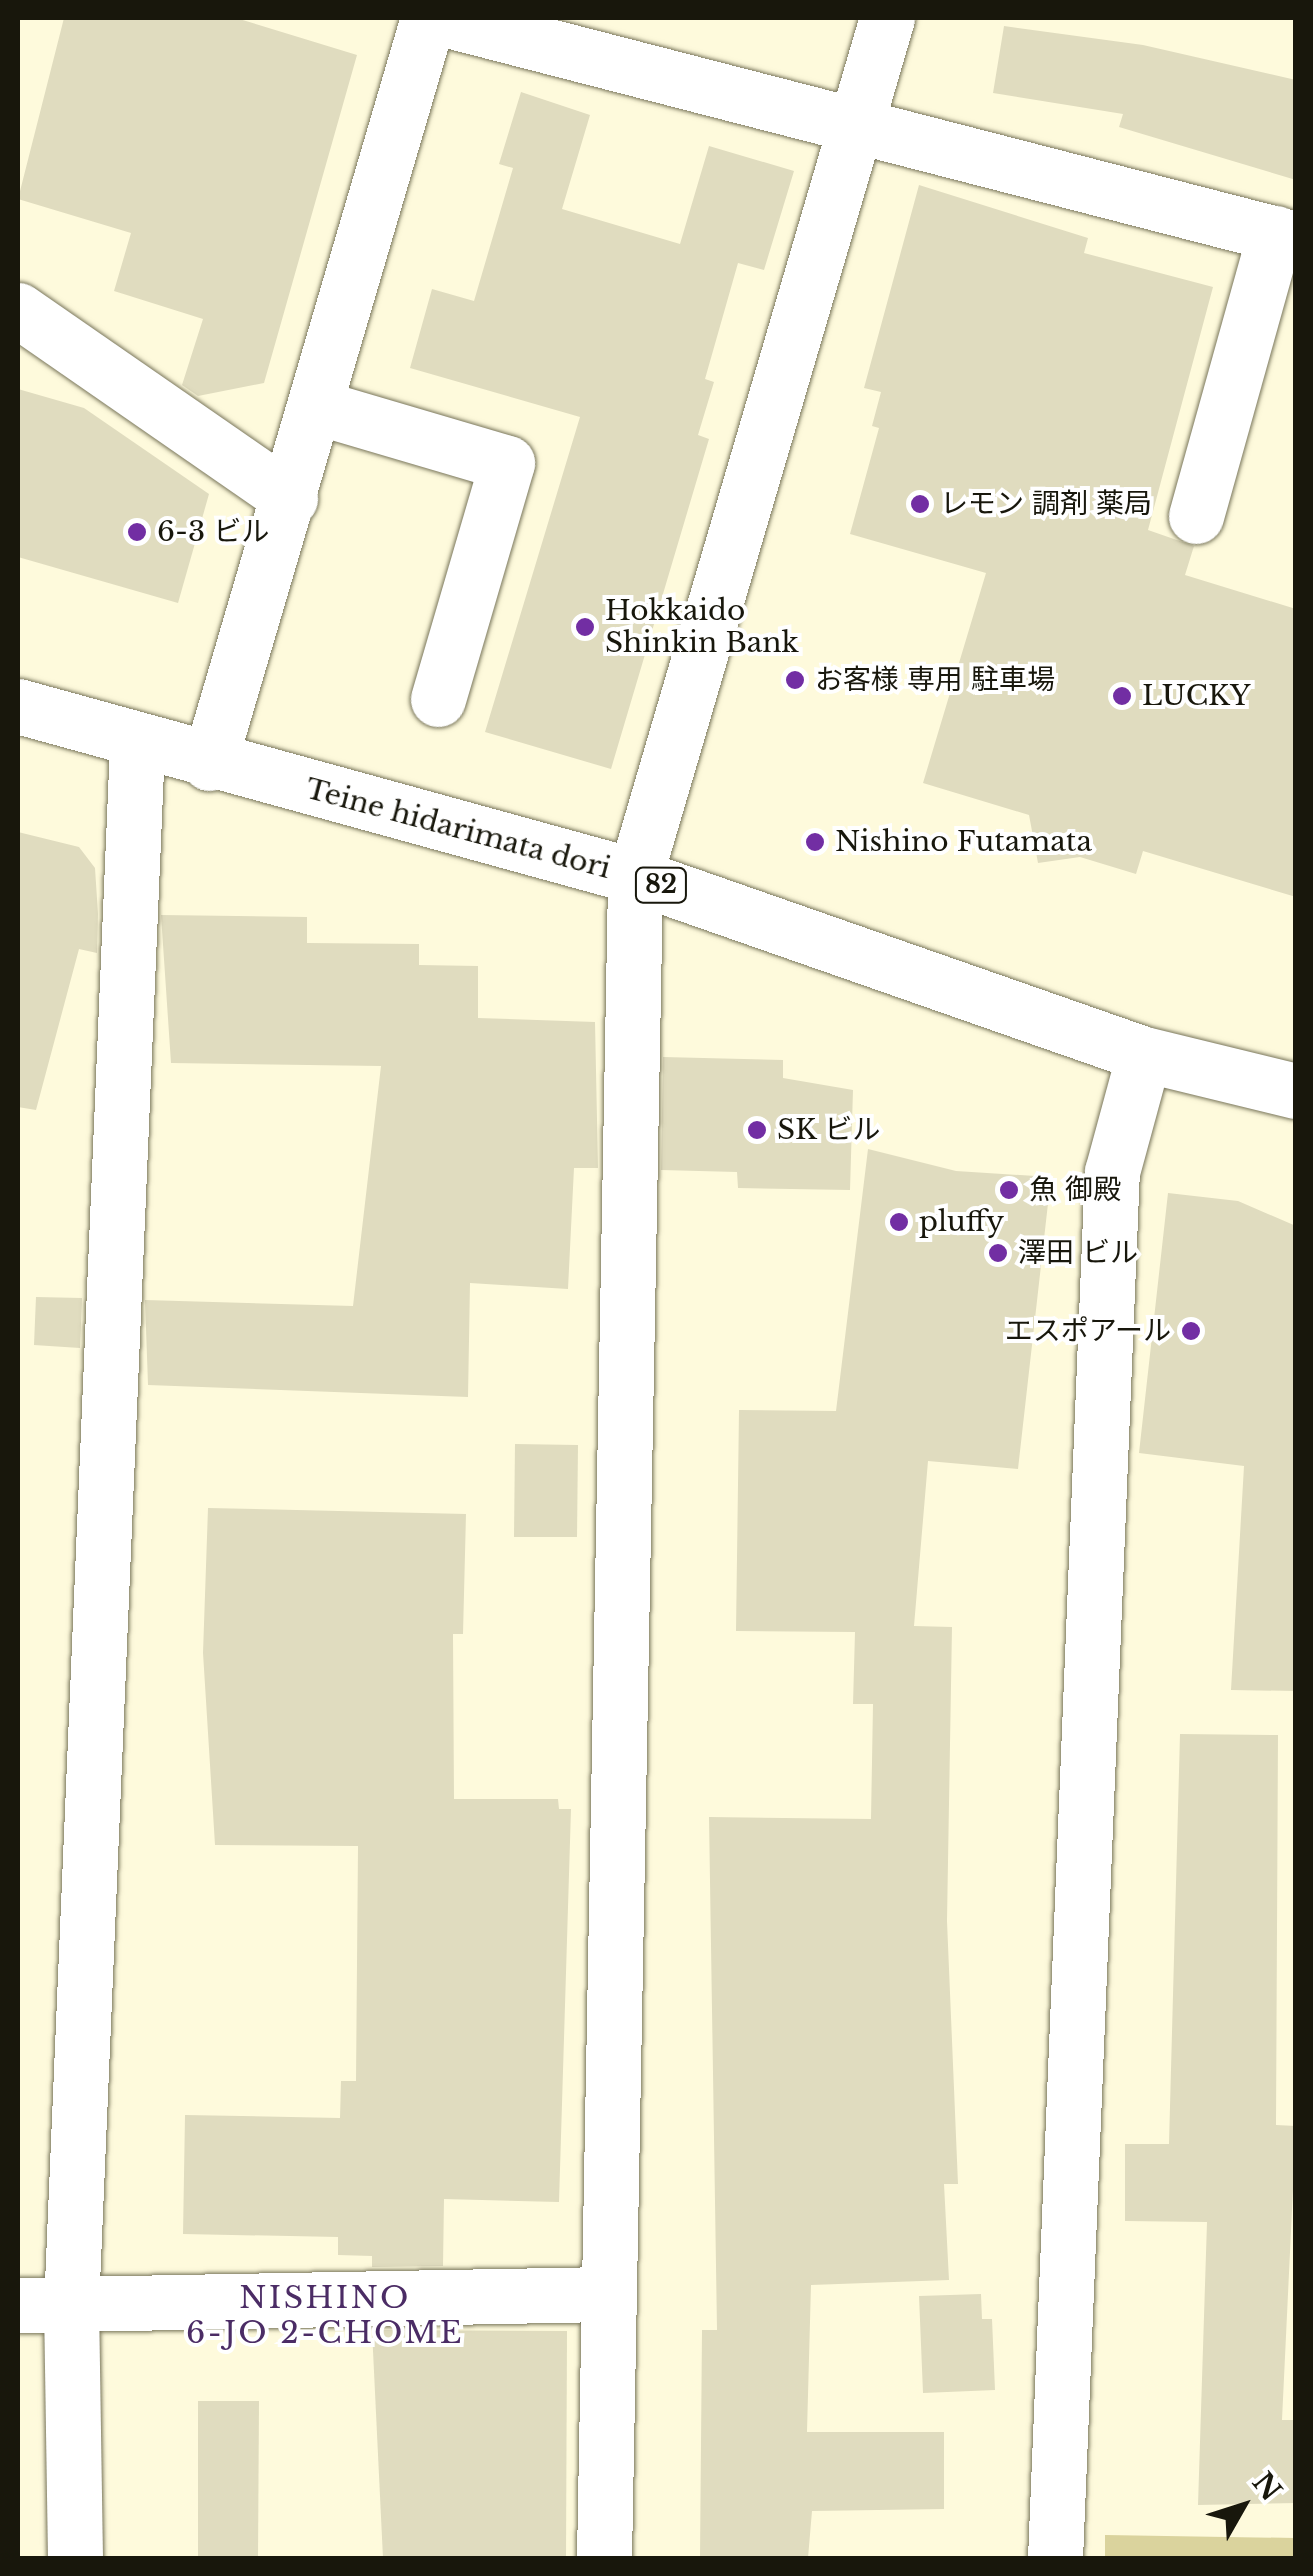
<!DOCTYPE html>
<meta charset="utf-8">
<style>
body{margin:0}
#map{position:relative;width:1313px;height:2576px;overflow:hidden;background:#fefadc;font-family:"Libre Baskerville","Noto Sans JP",serif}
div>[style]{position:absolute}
.green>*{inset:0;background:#dad39d}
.building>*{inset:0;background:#e0dcbf}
.roads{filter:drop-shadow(0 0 2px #79765b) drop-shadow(0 0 2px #79765b)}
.minor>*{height:55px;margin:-27.5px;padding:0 27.5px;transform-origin:27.5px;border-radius:27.5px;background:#fff}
.major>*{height:55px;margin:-27.5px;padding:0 27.5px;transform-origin:27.5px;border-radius:27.5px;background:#fff}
.dots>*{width:28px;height:28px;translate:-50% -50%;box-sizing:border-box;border:5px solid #fff;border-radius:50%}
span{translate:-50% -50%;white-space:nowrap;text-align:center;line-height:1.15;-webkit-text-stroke:8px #fff;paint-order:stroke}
.shield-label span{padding:2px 8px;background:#fff;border:2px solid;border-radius:8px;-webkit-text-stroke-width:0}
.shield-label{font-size:25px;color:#18170c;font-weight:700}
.poi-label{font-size:28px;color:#18170c}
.left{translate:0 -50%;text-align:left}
.right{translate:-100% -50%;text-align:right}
.street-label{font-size:28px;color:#18170c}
.neighbourhood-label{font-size:30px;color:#4b2c65;letter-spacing:2.5px}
.frame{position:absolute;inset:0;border:20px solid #18170c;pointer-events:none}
.north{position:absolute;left:1193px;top:2456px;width:100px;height:100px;-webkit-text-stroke:8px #fff;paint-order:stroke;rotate:51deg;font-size:28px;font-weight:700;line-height:40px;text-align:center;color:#18170c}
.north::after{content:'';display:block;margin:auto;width:35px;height:45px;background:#18170c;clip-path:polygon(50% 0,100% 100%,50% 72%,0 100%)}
</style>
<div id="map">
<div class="green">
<i style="clip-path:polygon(1105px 2535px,1295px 2538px,1295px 2558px,1105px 2558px)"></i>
</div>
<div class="building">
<i style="clip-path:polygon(64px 18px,236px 18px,357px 55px,264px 383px,198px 396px,182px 385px,203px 319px,114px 291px,131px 233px,18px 199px)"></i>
<i style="clip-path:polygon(1004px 26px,1143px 45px,1296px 80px,1296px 180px,1119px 127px,1123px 114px,993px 93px)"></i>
<i style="clip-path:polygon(521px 92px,590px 115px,562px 209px,680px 244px,709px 146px,794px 171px,764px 270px,738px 263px,705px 379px,714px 382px,698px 435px,709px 439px,611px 769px,485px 732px,580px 417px,410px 368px,432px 289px,474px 301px,513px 168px,499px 164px)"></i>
<i style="clip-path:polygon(919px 185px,1088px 238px,1084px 253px,1213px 287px,1148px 530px,1194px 546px,1185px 575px,1296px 609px,1296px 897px,1143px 851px,1136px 874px,1080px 857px,1038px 863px,1029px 815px,923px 783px,986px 573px,850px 534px,879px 428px,872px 426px,881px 392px,864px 388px)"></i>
<i style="clip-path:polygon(18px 389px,84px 408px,209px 494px,178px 603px,18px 557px)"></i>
<i style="clip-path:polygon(18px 832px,79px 847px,95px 868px,98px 914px,97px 953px,79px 949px,36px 1110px,18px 1107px)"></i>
<i style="clip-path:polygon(161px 915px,307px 917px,307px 943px,419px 944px,419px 965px,478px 966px,478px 1018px,595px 1022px,598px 1168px,574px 1168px,568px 1289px,470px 1283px,468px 1397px,148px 1385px,145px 1300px,353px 1306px,381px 1066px,171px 1063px)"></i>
<i style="clip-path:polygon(663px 1057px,783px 1060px,783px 1078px,853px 1090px,850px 1190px,738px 1188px,737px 1172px,661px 1170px)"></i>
<i style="clip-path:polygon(868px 1149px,956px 1171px,1051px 1177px,1018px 1469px,928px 1461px,914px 1626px,952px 1627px,947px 1921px,958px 2184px,944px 2184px,949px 2280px,811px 2285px,807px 2432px,944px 2432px,944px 2509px,812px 2511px,808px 2558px,700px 2558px,702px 2330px,717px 2330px,709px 1817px,871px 1819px,873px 1704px,853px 1704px,855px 1632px,736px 1631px,739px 1410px,836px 1411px)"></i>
<i style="clip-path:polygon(1168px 1193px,1238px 1201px,1296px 1226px,1296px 1691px,1231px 1690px,1244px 1466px,1139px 1453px)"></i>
<i style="clip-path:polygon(36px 1297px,82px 1298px,80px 1348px,34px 1345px)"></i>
<i style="clip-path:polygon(515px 1444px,578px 1445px,577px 1537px,514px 1537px)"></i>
<i style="clip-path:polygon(208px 1508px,466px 1514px,463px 1634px,453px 1634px,454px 1799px,558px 1799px,559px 1809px,571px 1809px,559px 2202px,444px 2199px,443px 2266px,372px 2267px,372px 2256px,338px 2255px,338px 2237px,183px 2234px,185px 2115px,340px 2118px,341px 2081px,356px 2081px,358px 1846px,215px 1845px,203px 1653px)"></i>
<i style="clip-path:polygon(1180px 1734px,1278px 1735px,1276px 2125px,1296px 2126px,1282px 2420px,1296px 2420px,1296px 2503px,1198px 2505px,1207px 2222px,1125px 2221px,1125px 2144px,1169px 2144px)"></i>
<i style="clip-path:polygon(981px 2294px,982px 2319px,992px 2319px,995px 2390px,923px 2393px,919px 2296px)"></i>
<i style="clip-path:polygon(372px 2330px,567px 2331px,566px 2558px,383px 2558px)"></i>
<i style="clip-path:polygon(198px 2401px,259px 2401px,258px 2558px,198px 2558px)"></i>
</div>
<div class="roads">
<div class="minor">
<i style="left:440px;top:18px;width:884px;rotate:14.48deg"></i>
<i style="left:18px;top:310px;width:331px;rotate:34.7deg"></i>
<i style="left:317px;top:407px;width:198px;rotate:16.4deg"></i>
<i style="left:507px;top:463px;width:246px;rotate:106.3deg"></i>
<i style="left:1196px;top:516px;width:294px;rotate:-74.4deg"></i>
<i style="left:209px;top:763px;width:777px;rotate:-73.62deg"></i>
<i style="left:18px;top:2305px;width:591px;rotate:-1.07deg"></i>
<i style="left:75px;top:2558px;width:251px;rotate:-90.9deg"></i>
<i style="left:71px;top:2307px;width:1565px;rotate:-87.58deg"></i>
<i style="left:604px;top:2558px;width:1682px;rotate:-88.94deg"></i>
<i style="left:635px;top:876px;width:894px;rotate:-73.63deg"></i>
<i style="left:1055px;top:2558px;width:1387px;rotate:-87.65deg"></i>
<i style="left:1112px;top:1172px;width:122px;rotate:-74.8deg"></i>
</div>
<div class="major">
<i style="left:18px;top:706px;width:640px;rotate:15.4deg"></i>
<i style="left:635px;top:876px;width:539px;rotate:19.28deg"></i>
<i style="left:1144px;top:1054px;width:156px;rotate:13.7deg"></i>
</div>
</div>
<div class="dots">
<i style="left:920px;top:504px;background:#722ea3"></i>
<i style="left:137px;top:532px;background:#722ea3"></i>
<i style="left:585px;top:627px;background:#722ea3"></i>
<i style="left:795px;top:680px;background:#722ea3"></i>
<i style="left:1122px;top:696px;background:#722ea3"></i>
<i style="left:815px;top:842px;background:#722ea3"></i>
<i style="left:757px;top:1130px;background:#722ea3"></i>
<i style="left:1009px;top:1190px;background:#722ea3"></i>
<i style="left:899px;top:1222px;background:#722ea3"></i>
<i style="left:998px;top:1253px;background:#722ea3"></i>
<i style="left:1191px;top:1331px;background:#722ea3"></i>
</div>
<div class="shield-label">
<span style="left:661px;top:885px">82</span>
</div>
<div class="poi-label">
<span class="left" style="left:940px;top:504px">レモン 調剤 薬局</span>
<span class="left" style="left:157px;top:532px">6-3 ビル</span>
<span class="left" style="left:605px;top:627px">Hokkaido<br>Shinkin Bank</span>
<span class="left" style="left:815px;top:680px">お客様 専用 駐車場</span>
<span class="left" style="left:1142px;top:696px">LUCKY</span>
<span class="left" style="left:835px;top:842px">Nishino Futamata</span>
<span class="left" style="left:777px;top:1130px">SK ビル</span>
<span class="left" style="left:1029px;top:1190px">魚 御殿</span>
<span class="left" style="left:919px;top:1222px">pluffy</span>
<span class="left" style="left:1018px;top:1253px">澤田 ビル</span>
<span class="right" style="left:1171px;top:1331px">エスポアール</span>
</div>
<div class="street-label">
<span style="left:458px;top:829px;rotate:15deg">Teine hidarimata dori</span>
</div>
<div class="neighbourhood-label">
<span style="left:325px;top:2315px">NISHINO<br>6-JO 2-CHOME</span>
</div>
<div class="frame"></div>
<div class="north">N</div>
</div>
